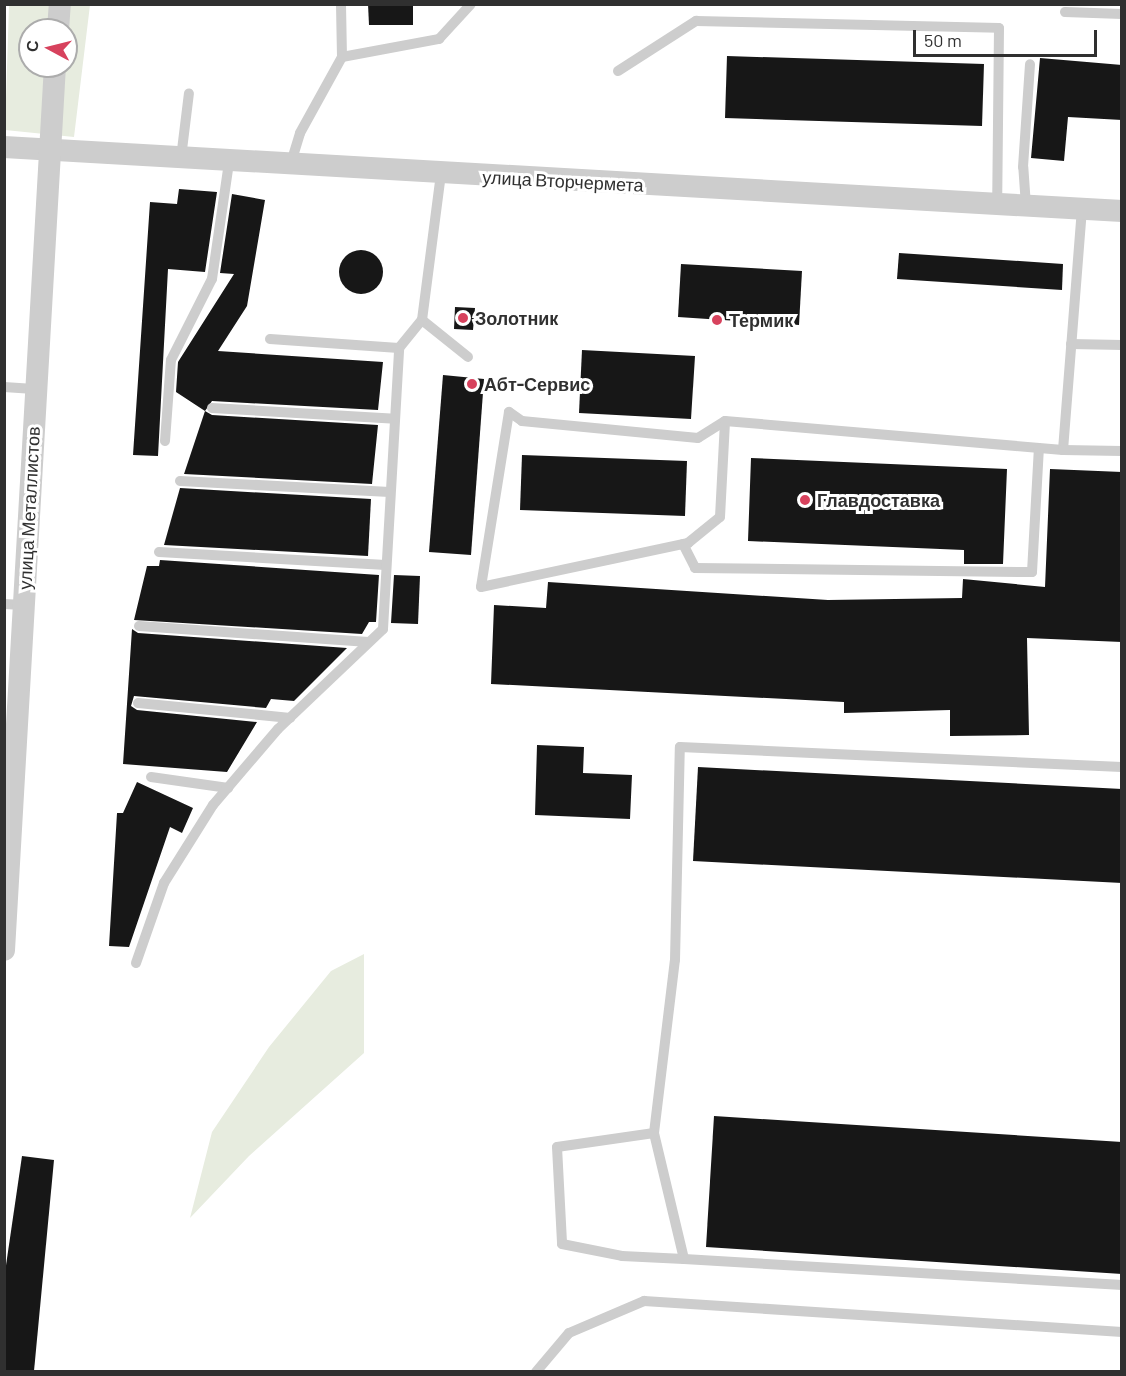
<!DOCTYPE html>
<meta charset="utf-8">
<style>
body{margin:0}
#map{position:relative;width:1126px;height:1376px;overflow:hidden;background:#fff;font-family:Barlow,sans-serif}
div>[style]{position:absolute}
.green>*{inset:0;background:#e7ecdf}
.building>*{inset:0;background:#171717}
.round{border-radius:50%}
.service>*{height:10px;margin:-5px;padding:0 5px;transform-origin:5px;border-radius:5px;background:#cdcdcd}
.minor>*{height:22px;margin:-11px;padding:0 11px;transform-origin:11px;border-radius:11px;background:#cdcdcd}
.dots>*{width:16px;height:16px;translate:-50% -50%;box-sizing:border-box;border:3px solid #fff;border-radius:50%}
span{translate:-50% -50%;white-space:nowrap;text-align:center;line-height:1.15;-webkit-text-stroke:6px #fff;paint-order:stroke}
.street-label{font-size:18px;color:#303030}
.poi-label{font-size:18px;color:#303030;font-weight:700}
.left{translate:0 -50%;text-align:left}
.frame{position:absolute;inset:0;border:6px solid #303030;pointer-events:none}
.north{position:absolute;left:18px;top:18px;width:60px;height:60px;box-sizing:border-box;background:#fff;border:2px solid #acacac;border-radius:50%;rotate:277deg;font-size:16px;font-weight:700;line-height:24px;text-align:center;color:#303030}
.north::after{content:'';display:block;margin:auto;width:21px;height:27px;background:#d7425d;clip-path:polygon(50% 0,100% 100%,50% 72%,0 100%)}
.scale{position:absolute;left:913px;top:30px;width:184px;height:27px;box-sizing:border-box;border:3px solid #303030;border-top:0;padding-left:8px;font-size:18px;line-height:21px;white-space:nowrap;color:#303030;-webkit-text-stroke:4px #fff;paint-order:stroke}
</style>
<div id="map">
<div class="green">
<i style="clip-path:polygon(evenodd,9px 5px,90px 5px,74px 137px,5px 130px,9px 5px,30px 30px,66px 30px,66px 66px,30px 66px,30px 30px)"></i>
<i style="clip-path:polygon(364px 954px,364px 1053px,249px 1156px,190px 1218px,212px 1132px,269px 1047px,331px 971px)"></i>
</div>
<div class="building">
<i style="clip-path:polygon(368px 4px,413px 4px,413px 25px,369px 25px)"></i>
<i style="clip-path:polygon(727px 56px,984px 64px,982px 126px,725px 118px)"></i>
<i style="clip-path:polygon(1040px 58px,1122px 65px,1122px 120px,1068px 117px,1064px 161px,1031px 158px)"></i>
<i style="clip-path:polygon(179px 189px,217px 192px,205px 272px,168px 269px,158px 456px,133px 455px,150px 202px,177px 204px)"></i>
<i style="clip-path:polygon(232px 194px,265px 200px,247px 306px,218px 351px,383px 362px,378px 410px,212px 401px,205px 411px,176px 392px,178px 362px,234px 274px,220px 273px)"></i>
<i class="round" style="left:339px;top:250px;width:44px;height:44px"></i>
<i style="clip-path:polygon(899px 253px,1063px 264px,1062px 290px,897px 279px)"></i>
<i style="clip-path:polygon(681px 264px,802px 271px,799px 325px,678px 317px)"></i>
<i style="clip-path:polygon(455px 307px,475px 308px,473px 330px,454px 329px)"></i>
<i style="clip-path:polygon(582px 350px,695px 356px,691px 419px,579px 413px)"></i>
<i style="clip-path:polygon(443px 375px,484px 379px,471px 555px,429px 552px)"></i>
<i style="clip-path:polygon(205px 411px,212px 415px,378px 425px,372px 484px,184px 474px)"></i>
<i style="clip-path:polygon(522px 455px,687px 461px,685px 516px,520px 510px)"></i>
<i style="clip-path:polygon(751px 458px,1007px 469px,1003px 564px,964px 564px,964px 550px,748px 541px)"></i>
<i style="clip-path:polygon(1050px 469px,1122px 472px,1122px 642px,1027px 638px,1029px 735px,950px 736px,950px 710px,844px 713px,844px 702px,491px 684px,494px 605px,546px 608px,548px 582px,828px 600px,962px 598px,963px 579px,1045px 587px)"></i>
<i style="clip-path:polygon(180px 488px,371px 499px,368px 556px,164px 545px)"></i>
<i style="clip-path:polygon(160px 560px,379px 575px,376px 622px,369px 622px,362px 634px,134px 620px,147px 566px,159px 566px)"></i>
<i style="clip-path:polygon(394px 575px,420px 576px,418px 624px,391px 623px)"></i>
<i style="clip-path:polygon(132px 629px,138px 633px,347px 648px,294px 701px,271px 699px,266px 708px,134px 696px,131px 706px,137px 710px,257px 722px,227px 772px,123px 764px)"></i>
<i style="clip-path:polygon(537px 745px,584px 747px,583px 773px,632px 775px,630px 819px,535px 815px)"></i>
<i style="clip-path:polygon(698px 767px,1122px 789px,1122px 883px,693px 861px)"></i>
<i style="clip-path:polygon(137px 782px,193px 808px,182px 833px,170px 827px,129px 947px,109px 946px,117px 813px,123px 813px)"></i>
<i style="clip-path:polygon(714px 1116px,1122px 1142px,1122px 1274px,706px 1247px)"></i>
<i style="clip-path:polygon(22px 1156px,54px 1160px,34px 1371px,4px 1371px,4px 1279px)"></i>
</div>
<div class="service">
<i style="left:1065px;top:12px;width:57px;rotate:2deg"></i>
<i style="left:342px;top:57px;width:99px;rotate:-10.5deg"></i>
<i style="left:439px;top:39px;width:47px;rotate:-47.6deg"></i>
<i style="left:618px;top:71px;width:93px;rotate:-32.7deg"></i>
<i style="left:696px;top:21px;width:303px;rotate:1.3deg"></i>
<i style="left:999px;top:28px;width:177px;rotate:90.6deg"></i>
<i style="left:181px;top:158px;width:65px;rotate:-83deg"></i>
<i style="left:290px;top:166px;width:34px;rotate:-73deg"></i>
<i style="left:300px;top:133px;width:87px;rotate:-61.1deg"></i>
<i style="left:342px;top:57px;width:53px;rotate:-91.1deg"></i>
<i style="left:1026px;top:206px;width:39px;rotate:-94deg"></i>
<i style="left:1023px;top:167px;width:103px;rotate:-86.1deg"></i>
<i style="left:422px;top:320px;width:59px;rotate:38.8deg"></i>
<i style="left:270px;top:339px;width:129px;rotate:4deg"></i>
<i style="left:399px;top:348px;width:36px;rotate:-51deg"></i>
<i style="left:422px;top:320px;width:147px;rotate:-82.6deg"></i>
<i style="left:1071px;top:344px;width:51px;rotate:1.1deg"></i>
<i style="left:4px;top:387px;width:30px;rotate:4deg"></i>
<i style="left:212px;top:408px;width:183px;rotate:3.4deg"></i>
<i style="left:725px;top:421px;width:32px;rotate:148deg"></i>
<i style="left:698px;top:438px;width:177px;rotate:-174.5deg"></i>
<i style="left:522px;top:421px;width:16px;rotate:-145deg"></i>
<i style="left:509px;top:412px;width:177px;rotate:99.1deg"></i>
<i style="left:481px;top:587px;width:212px;rotate:-12deg"></i>
<i style="left:688px;top:543px;width:41px;rotate:-39.1deg"></i>
<i style="left:720px;top:517px;width:96px;rotate:-87deg"></i>
<i style="left:725px;top:421px;width:339px;rotate:4.9deg"></i>
<i style="left:1063px;top:450px;width:242px;rotate:-85.5deg"></i>
<i style="left:165px;top:441px;width:81px;rotate:-85.8deg"></i>
<i style="left:171px;top:360px;width:91px;rotate:-63.2deg"></i>
<i style="left:212px;top:279px;width:118px;rotate:-81.7deg"></i>
<i style="left:1063px;top:450px;width:59px;rotate:1deg"></i>
<i style="left:180px;top:481px;width:210px;rotate:3deg"></i>
<i style="left:683px;top:544px;width:27px;rotate:63deg"></i>
<i style="left:695px;top:568px;width:337px;rotate:0.7deg"></i>
<i style="left:1032px;top:572px;width:124px;rotate:-86.8deg"></i>
<i style="left:159px;top:552px;width:227px;rotate:3.3deg"></i>
<i style="left:4px;top:604px;width:20px;rotate:3deg"></i>
<i style="left:139px;top:626px;width:230px;rotate:4deg"></i>
<i style="left:138px;top:703px;width:153px;rotate:5.6deg"></i>
<i style="left:151px;top:777px;width:78px;rotate:8.1deg"></i>
<i style="left:136px;top:963px;width:85px;rotate:-70.7deg"></i>
<i style="left:164px;top:883px;width:92px;rotate:-57.9deg"></i>
<i style="left:213px;top:805px;width:100px;rotate:-49.5deg"></i>
<i style="left:278px;top:729px;width:145px;rotate:-43.6deg"></i>
<i style="left:383px;top:629px;width:281px;rotate:-86.7deg"></i>
<i style="left:654px;top:1133px;width:174px;rotate:-83.1deg"></i>
<i style="left:675px;top:960px;width:213px;rotate:-88.7deg"></i>
<i style="left:680px;top:747px;width:442px;rotate:2.6deg"></i>
<i style="left:684px;top:1259px;width:130px;rotate:-103.4deg"></i>
<i style="left:654px;top:1133px;width:98px;rotate:171.8deg"></i>
<i style="left:557px;top:1147px;width:97px;rotate:87deg"></i>
<i style="left:562px;top:1244px;width:61px;rotate:11.3deg"></i>
<i style="left:622px;top:1256px;width:62px;rotate:2.8deg"></i>
<i style="left:684px;top:1259px;width:439px;rotate:3.4deg"></i>
<i style="left:536px;top:1372px;width:51px;rotate:-49.8deg"></i>
<i style="left:569px;top:1333px;width:82px;rotate:-23.1deg"></i>
<i style="left:644px;top:1301px;width:479px;rotate:3.7deg"></i>
</div>
<div class="minor">
<i style="left:58px;top:30px;width:26px;rotate:-86deg"></i>
<i style="left:4px;top:147px;width:1120px;rotate:3.28deg"></i>
<i style="left:4px;top:950px;width:885px;rotate:-86.7deg"></i>
</div>
<div class="dots">
<i style="left:463px;top:318px;background:#d7425d"></i>
<i style="left:717px;top:320px;background:#d7425d"></i>
<i style="left:472px;top:384px;background:#d7425d"></i>
<i style="left:805px;top:500px;background:#d7425d"></i>
</div>
<div class="street-label">
<span style="left:563px;top:181px;rotate:3deg">улица Вторчермета</span>
<span style="left:29px;top:508px;rotate:-87deg">улица Металлистов</span>
</div>
<div class="poi-label">
<span class="left" style="left:475px;top:318px">Золотник</span>
<span class="left" style="left:729px;top:320px">Термик</span>
<span class="left" style="left:484px;top:384px">Абт-Сервис</span>
<span class="left" style="left:817px;top:500px">Главдоставка</span>
</div>
<div class="frame"></div>
<div class="north">С</div>
<div class="scale">50 m</div>
</div>
